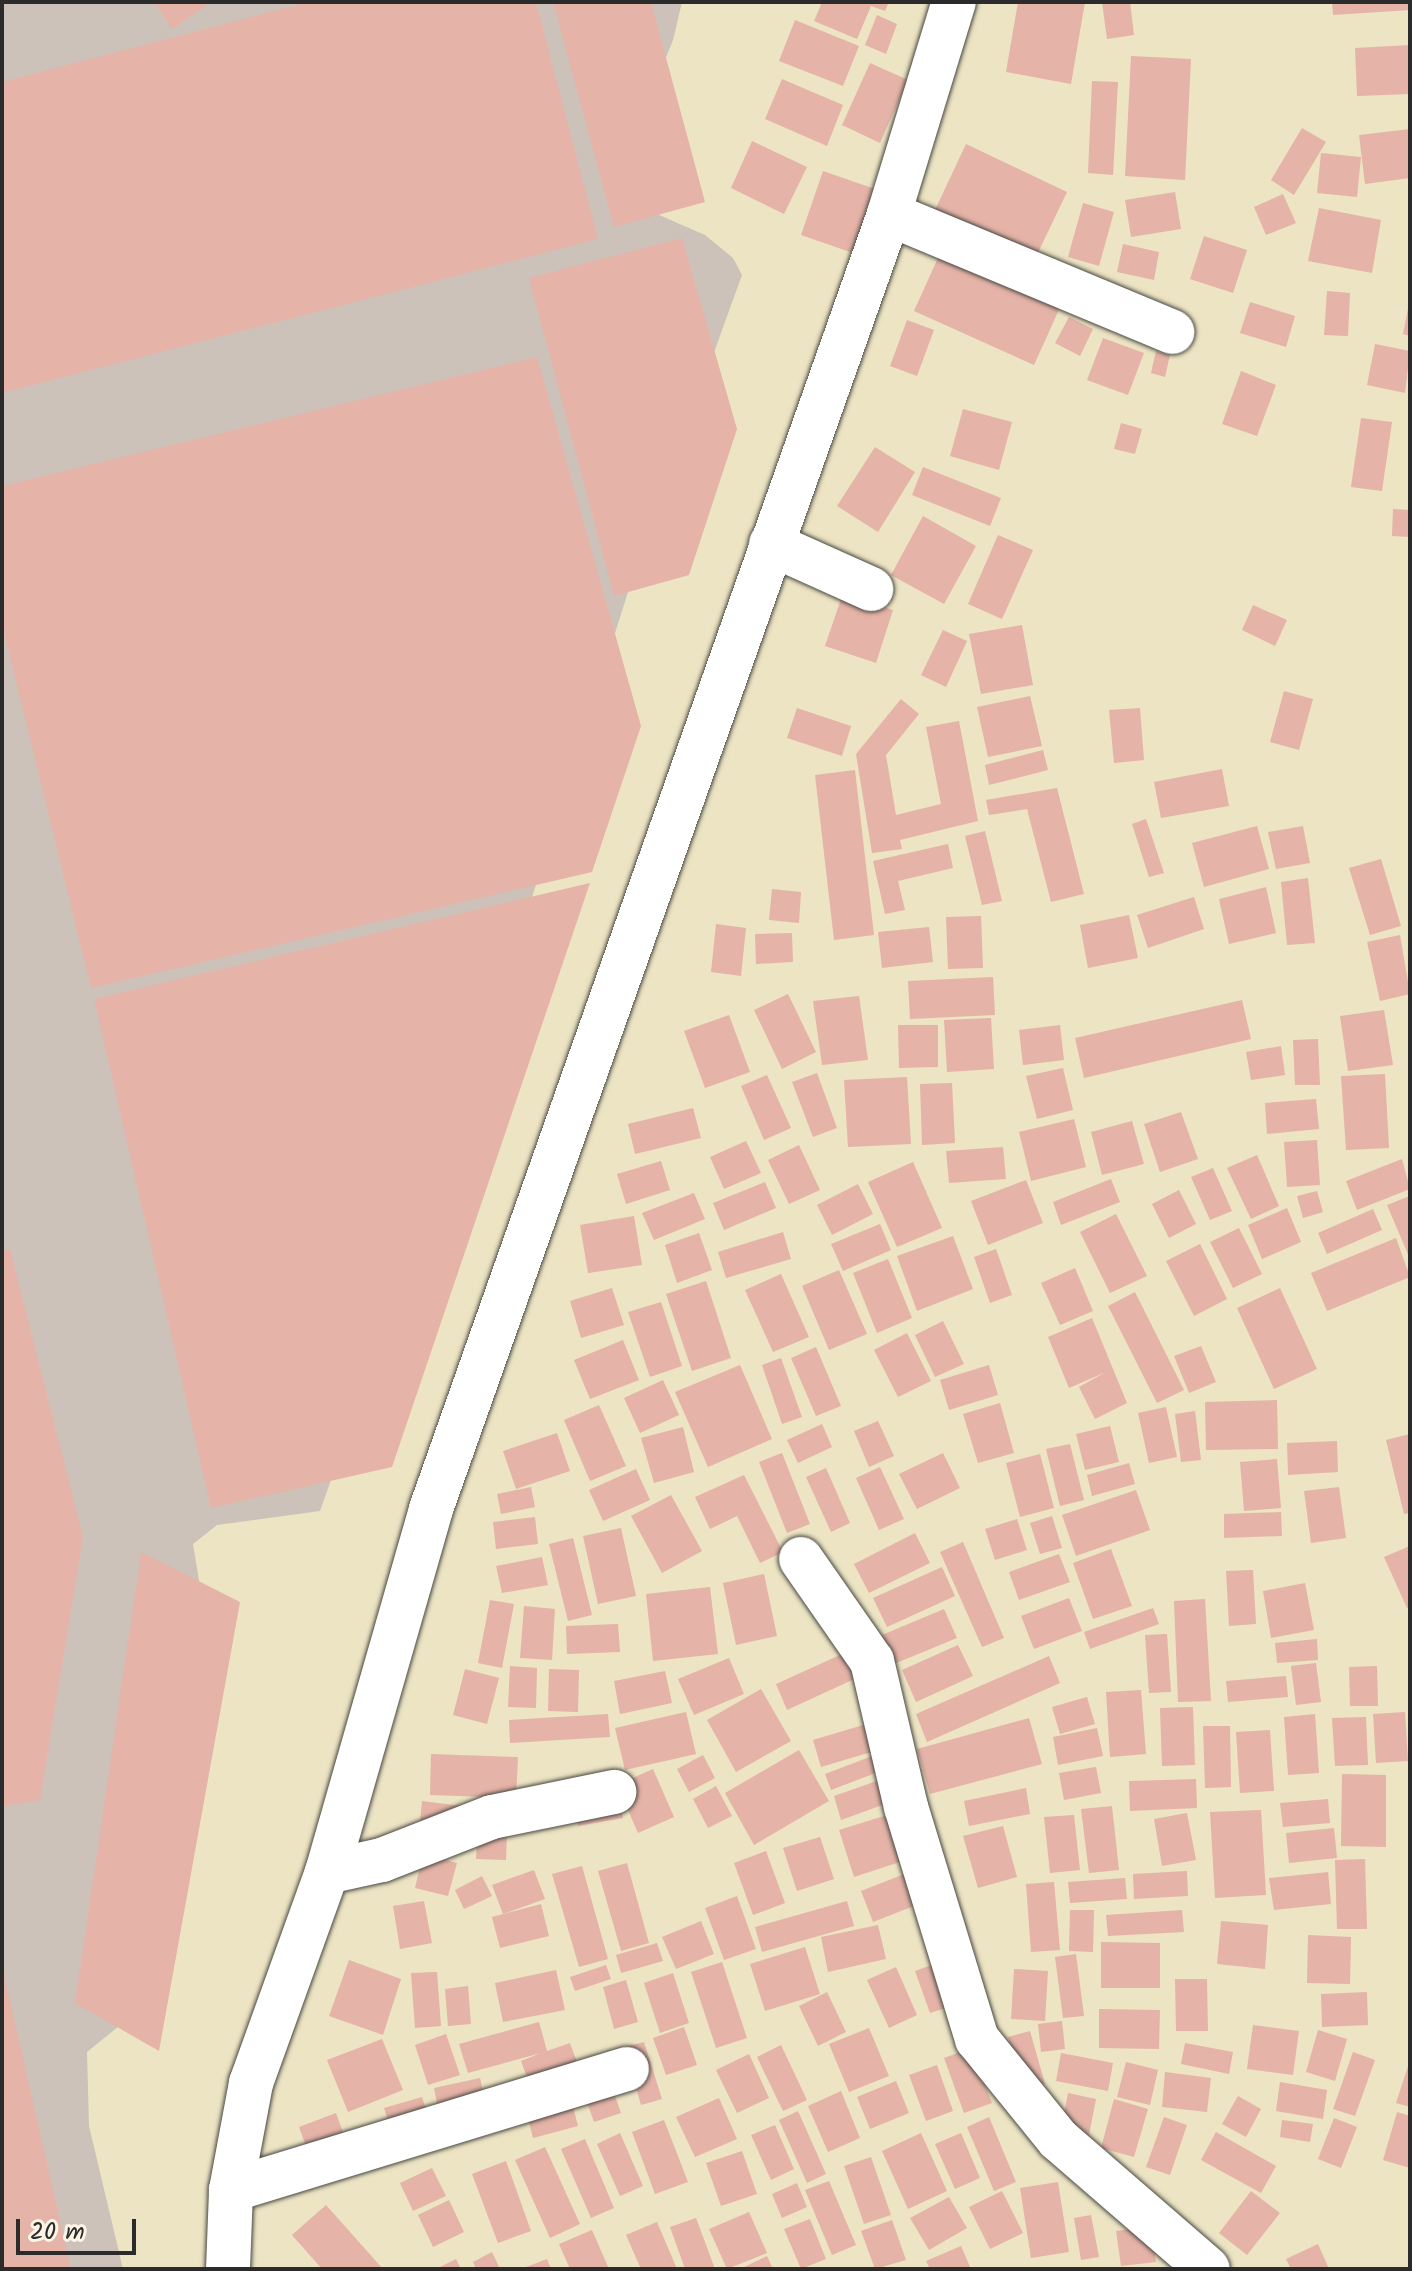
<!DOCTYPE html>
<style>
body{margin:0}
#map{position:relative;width:1412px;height:2271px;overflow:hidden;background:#ece4c3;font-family:Kalam,sans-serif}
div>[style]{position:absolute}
.industrial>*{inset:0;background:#ccc2b9}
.building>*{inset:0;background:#e5b3a7}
.roads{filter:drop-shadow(0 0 2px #484742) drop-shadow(0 0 2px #484742)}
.street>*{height:44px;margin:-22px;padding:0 22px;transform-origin:22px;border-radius:22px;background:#fff}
span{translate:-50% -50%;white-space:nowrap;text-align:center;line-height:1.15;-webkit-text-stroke:8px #fcf5e5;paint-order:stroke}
.frame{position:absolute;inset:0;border:4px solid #2b2b2b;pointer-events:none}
.scale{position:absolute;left:16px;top:2219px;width:120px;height:36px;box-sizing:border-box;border:4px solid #2b2b2b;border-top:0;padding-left:10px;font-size:24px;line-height:28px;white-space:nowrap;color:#2b2b2b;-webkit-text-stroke:6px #fcf5e5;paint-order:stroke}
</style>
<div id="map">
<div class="industrial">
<i style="clip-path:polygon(2px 2px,682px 2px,673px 40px,636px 132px,634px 204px,705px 235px,733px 258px,742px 275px,633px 576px,483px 1053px,320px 1511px,217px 1525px,193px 1544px,212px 1659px,145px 2005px,87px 2052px,89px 2126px,123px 2269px,2px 2269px)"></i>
</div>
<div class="building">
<i style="clip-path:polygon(154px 2px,212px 2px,172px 29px)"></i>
<i style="clip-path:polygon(309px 2px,536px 2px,598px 239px,2px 393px,2px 82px)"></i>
<i style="clip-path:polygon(553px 2px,651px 2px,705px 202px,614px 227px)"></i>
<i style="clip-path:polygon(822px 2px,889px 2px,885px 11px,871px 6px,857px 39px,814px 21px)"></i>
<i style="clip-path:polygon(1018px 2px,1085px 2px,1071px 84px,1006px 72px)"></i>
<i style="clip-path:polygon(1102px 2px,1130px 2px,1134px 35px,1107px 39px)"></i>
<i style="clip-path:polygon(1332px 2px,1410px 2px,1410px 10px,1333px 15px)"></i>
<i style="clip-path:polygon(877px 15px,897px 24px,886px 54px,865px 45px)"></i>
<i style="clip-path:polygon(795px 20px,859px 46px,843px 86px,779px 61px)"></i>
<i style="clip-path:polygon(1410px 45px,1410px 94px,1357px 96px,1355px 48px)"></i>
<i style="clip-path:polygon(1131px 56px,1191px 59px,1185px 180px,1125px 176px)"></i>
<i style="clip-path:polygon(870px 63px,908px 80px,880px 143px,842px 125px)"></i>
<i style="clip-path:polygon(782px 79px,843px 105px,827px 146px,765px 119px)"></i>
<i style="clip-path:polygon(1092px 81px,1118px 82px,1113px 175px,1088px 173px)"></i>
<i style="clip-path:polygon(1302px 128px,1326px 142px,1294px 195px,1271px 180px)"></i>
<i style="clip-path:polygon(1410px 129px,1410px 178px,1365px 184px,1359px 135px)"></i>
<i style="clip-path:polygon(752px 141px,807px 167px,784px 214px,731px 188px)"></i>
<i style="clip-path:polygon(966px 144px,1067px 192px,1035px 259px,935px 210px)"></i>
<i style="clip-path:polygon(1321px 153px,1361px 157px,1357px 197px,1317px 193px)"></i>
<i style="clip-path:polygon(823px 171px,875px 189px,853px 253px,801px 235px)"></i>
<i style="clip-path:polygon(1175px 192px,1181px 229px,1131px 237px,1125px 200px)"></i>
<i style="clip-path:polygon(1283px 194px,1296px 223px,1266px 235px,1254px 207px)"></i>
<i style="clip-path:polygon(1083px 203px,1114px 212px,1099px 266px,1068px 257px)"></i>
<i style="clip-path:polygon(1319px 208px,1381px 220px,1372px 273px,1308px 261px)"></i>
<i style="clip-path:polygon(1204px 236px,1247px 250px,1233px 293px,1190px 279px)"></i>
<i style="clip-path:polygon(682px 238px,737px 429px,689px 575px,614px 596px,529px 278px)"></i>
<i style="clip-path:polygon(1123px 244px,1159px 252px,1154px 280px,1117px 272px)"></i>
<i style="clip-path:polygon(942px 249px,1062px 303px,1034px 365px,914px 311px)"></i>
<i style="clip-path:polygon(1327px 291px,1350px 293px,1348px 336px,1324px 335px)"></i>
<i style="clip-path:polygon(1410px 298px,1410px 336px,1403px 334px)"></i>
<i style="clip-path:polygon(1250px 302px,1295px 316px,1286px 347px,1240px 333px)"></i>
<i style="clip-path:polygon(1069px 317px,1093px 329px,1080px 356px,1055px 343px)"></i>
<i style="clip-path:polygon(907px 320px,934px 330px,917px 376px,890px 366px)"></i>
<i style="clip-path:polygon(1103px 338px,1144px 353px,1128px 395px,1087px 380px)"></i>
<i style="clip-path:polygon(1375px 344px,1410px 351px,1405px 393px,1367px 385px)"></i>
<i style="clip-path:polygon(1156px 351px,1170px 355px,1165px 377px,1151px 373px)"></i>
<i style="clip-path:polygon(537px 357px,641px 726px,592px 872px,91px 988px,2px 624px,2px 486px)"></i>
<i style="clip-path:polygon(1241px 371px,1276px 385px,1257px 436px,1222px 424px)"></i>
<i style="clip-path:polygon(963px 409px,1012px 422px,999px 470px,950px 456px)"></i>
<i style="clip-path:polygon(1361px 418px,1392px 422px,1382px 491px,1351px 487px)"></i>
<i style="clip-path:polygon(1121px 423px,1142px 429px,1135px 454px,1114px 449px)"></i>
<i style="clip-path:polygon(875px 447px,915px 472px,878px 532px,837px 506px)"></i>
<i style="clip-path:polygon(923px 467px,1001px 498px,990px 526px,912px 495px)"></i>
<i style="clip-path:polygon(1393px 509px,1410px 510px,1410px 537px,1392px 536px)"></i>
<i style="clip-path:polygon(923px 516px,976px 546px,944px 604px,891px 575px)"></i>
<i style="clip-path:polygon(998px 535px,1033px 550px,1002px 619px,968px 604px)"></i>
<i style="clip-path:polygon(843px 593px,893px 610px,876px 663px,825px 646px)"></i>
<i style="clip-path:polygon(1253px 605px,1287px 620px,1275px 646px,1242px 630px)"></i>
<i style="clip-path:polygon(1022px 625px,1033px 685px,981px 694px,969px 634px)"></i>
<i style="clip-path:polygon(943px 630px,967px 641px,946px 687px,921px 675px)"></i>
<i style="clip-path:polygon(1284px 691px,1313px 699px,1299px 750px,1270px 742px)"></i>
<i style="clip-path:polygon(1030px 696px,1042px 746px,988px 757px,977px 707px)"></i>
<i style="clip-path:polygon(901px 699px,919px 714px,886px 755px,896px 815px,941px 804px,926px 727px,959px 721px,978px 821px,900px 840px,902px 849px,872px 853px,856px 754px)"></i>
<i style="clip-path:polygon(797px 708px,851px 726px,842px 756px,787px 738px)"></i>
<i style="clip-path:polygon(1140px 708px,1144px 760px,1114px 763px,1109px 710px)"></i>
<i style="clip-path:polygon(1043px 750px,1048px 770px,989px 785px,985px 765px)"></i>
<i style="clip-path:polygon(1222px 769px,1229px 806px,1161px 818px,1154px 782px)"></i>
<i style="clip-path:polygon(855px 770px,874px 935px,834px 940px,815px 775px)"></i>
<i style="clip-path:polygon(1057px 788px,1084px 894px,1051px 902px,1027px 809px,989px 815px,986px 800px)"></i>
<i style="clip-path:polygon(1146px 819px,1164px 873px,1149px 877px,1132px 824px)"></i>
<i style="clip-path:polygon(1257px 826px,1269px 869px,1204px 887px,1192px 843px)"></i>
<i style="clip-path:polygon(1303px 826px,1310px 863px,1276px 869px,1268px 832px)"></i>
<i style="clip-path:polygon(985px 831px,1002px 901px,982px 905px,965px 836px)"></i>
<i style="clip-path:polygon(948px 844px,953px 868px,898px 881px,905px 910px,885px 914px,873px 861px)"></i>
<i style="clip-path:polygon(1381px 859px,1401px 926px,1370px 935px,1349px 868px)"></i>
<i style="clip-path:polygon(1308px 878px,1315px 943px,1287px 945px,1281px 882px)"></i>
<i style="clip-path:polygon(590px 883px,392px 1467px,211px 1508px,94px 999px)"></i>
<i style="clip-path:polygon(1266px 887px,1276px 933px,1229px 944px,1219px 899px)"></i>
<i style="clip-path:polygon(772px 889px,801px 892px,799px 923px,769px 920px)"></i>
<i style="clip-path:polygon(1194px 897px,1204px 929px,1148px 948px,1137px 915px)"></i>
<i style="clip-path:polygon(1129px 915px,1138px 958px,1088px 968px,1080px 925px)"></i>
<i style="clip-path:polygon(981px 916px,983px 968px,948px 969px,946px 917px)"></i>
<i style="clip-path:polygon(716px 924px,746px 928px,741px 976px,711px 972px)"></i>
<i style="clip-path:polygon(929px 927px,933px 962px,882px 968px,878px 932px)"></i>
<i style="clip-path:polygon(792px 933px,793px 962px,756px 964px,755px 934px)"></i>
<i style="clip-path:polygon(1400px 935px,1410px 994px,1380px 1001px,1367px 942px)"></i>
<i style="clip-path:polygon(993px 977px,995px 1015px,910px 1019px,908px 981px)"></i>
<i style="clip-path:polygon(788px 994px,816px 1052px,782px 1069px,754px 1010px)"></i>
<i style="clip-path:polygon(859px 996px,868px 1060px,822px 1065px,813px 1001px)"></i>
<i style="clip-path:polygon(1242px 1000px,1251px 1039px,1084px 1078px,1075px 1038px)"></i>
<i style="clip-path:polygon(1384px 1010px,1393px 1065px,1348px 1071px,1340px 1016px)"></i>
<i style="clip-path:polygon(729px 1015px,750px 1072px,705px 1088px,684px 1031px)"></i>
<i style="clip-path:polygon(991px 1018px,994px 1069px,947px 1072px,944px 1020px)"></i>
<i style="clip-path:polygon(898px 1025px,938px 1025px,938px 1067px,899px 1068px)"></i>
<i style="clip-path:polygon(1060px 1025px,1064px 1060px,1023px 1065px,1019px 1030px)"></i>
<i style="clip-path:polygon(1318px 1039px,1320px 1085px,1295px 1085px,1293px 1040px)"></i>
<i style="clip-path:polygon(1281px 1046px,1285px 1075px,1251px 1080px,1246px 1052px)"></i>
<i style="clip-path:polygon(1063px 1068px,1073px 1110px,1037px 1119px,1026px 1076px)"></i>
<i style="clip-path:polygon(817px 1073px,837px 1128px,813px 1137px,792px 1082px)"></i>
<i style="clip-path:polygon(1385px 1074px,1389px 1148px,1346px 1150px,1341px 1076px)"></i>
<i style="clip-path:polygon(767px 1075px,791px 1128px,764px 1140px,741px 1086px)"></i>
<i style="clip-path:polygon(907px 1077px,911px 1144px,848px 1147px,844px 1080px)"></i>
<i style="clip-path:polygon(952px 1083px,955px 1143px,922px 1145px,920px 1084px)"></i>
<i style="clip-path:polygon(1316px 1099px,1319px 1129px,1267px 1134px,1265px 1103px)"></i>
<i style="clip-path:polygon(693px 1108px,701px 1138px,635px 1154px,628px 1124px)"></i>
<i style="clip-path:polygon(1181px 1112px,1198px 1159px,1160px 1172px,1144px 1124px)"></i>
<i style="clip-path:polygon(1074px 1119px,1086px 1167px,1031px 1181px,1019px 1132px)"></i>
<i style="clip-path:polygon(1132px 1121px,1144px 1164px,1102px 1175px,1091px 1132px)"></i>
<i style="clip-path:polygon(1317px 1140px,1320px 1185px,1287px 1187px,1284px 1142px)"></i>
<i style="clip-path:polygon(746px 1141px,761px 1173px,724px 1189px,710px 1157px)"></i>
<i style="clip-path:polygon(799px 1145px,820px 1190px,789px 1204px,768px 1160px)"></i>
<i style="clip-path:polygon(1003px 1147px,1006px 1179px,949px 1183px,946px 1151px)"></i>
<i style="clip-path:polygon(1257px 1155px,1279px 1206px,1251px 1219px,1227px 1168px)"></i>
<i style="clip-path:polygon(1402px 1159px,1410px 1189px,1357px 1210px,1346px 1181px)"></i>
<i style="clip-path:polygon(661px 1161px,670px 1190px,626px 1204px,617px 1174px)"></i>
<i style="clip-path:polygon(913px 1162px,942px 1228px,897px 1247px,868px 1182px)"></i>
<i style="clip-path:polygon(1213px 1168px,1232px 1211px,1210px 1220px,1191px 1177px)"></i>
<i style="clip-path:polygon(1111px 1179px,1120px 1202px,1061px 1225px,1053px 1202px)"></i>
<i style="clip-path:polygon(1026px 1180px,1043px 1223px,988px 1245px,971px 1201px)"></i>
<i style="clip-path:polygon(765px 1182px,776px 1208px,724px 1230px,713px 1203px)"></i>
<i style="clip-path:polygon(858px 1184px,873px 1214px,832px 1235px,817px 1205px)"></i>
<i style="clip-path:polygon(1179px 1190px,1196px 1224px,1169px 1238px,1152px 1204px)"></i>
<i style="clip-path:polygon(1317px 1191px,1323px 1212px,1303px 1218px,1297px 1196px)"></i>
<i style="clip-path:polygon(694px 1193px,705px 1219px,654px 1240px,642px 1213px)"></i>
<i style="clip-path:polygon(1410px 1196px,1410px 1259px,1387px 1205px)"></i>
<i style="clip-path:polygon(1287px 1208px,1301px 1242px,1262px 1259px,1248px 1225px)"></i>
<i style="clip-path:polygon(1373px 1209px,1382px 1230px,1327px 1254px,1318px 1233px)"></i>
<i style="clip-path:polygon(1116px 1214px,1147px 1276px,1110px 1293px,1080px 1232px)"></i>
<i style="clip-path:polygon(634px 1216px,642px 1265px,588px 1273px,580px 1225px)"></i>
<i style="clip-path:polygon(880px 1224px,891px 1250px,843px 1271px,831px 1244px)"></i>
<i style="clip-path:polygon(1239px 1228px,1262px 1274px,1233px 1288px,1210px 1242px)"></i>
<i style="clip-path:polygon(783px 1232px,791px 1259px,726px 1278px,718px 1252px)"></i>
<i style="clip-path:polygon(699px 1233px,712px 1270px,677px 1283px,665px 1245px)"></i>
<i style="clip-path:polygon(953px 1236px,973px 1289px,917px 1311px,897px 1256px)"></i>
<i style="clip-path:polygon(1396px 1238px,1410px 1277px,1327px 1311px,1311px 1273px)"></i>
<i style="clip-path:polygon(1200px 1244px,1227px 1299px,1194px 1316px,1166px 1261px)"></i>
<i style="clip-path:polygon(10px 1249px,83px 1537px,40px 1800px,2px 1806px,2px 1251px)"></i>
<i style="clip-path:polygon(996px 1249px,1012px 1295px,990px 1303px,974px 1257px)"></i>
<i style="clip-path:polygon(888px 1259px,912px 1318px,877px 1333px,853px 1273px)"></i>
<i style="clip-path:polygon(1075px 1268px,1093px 1311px,1060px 1325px,1041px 1283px)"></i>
<i style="clip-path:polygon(839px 1270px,867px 1334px,829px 1350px,802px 1286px)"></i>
<i style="clip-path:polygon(781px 1274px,809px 1337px,773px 1352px,745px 1290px)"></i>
<i style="clip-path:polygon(706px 1281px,731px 1358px,692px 1371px,666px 1294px)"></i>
<i style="clip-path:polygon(612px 1288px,624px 1325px,581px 1338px,570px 1301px)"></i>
<i style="clip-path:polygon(1280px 1288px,1317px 1369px,1274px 1389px,1237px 1308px)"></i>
<i style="clip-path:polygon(1135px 1292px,1184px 1390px,1157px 1403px,1108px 1306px)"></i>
<i style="clip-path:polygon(661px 1302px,682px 1366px,650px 1377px,628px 1312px)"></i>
<i style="clip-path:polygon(1092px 1318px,1127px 1403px,1095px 1419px,1079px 1387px,1106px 1372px,1069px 1388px,1048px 1337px)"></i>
<i style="clip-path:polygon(943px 1321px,964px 1364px,935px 1377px,915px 1335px)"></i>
<i style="clip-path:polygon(907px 1333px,931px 1381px,898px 1397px,874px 1350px)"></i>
<i style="clip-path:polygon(623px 1340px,639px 1380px,590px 1399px,574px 1360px)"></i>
<i style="clip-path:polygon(1201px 1346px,1216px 1382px,1189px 1393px,1174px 1356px)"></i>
<i style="clip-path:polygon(816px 1347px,841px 1406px,816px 1416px,791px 1358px)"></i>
<i style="clip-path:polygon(781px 1358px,802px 1417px,782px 1424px,762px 1365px)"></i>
<i style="clip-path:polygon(740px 1365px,772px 1439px,708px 1467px,675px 1392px)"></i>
<i style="clip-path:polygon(989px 1365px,998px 1395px,949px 1410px,940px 1380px)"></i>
<i style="clip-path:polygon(663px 1380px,679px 1415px,640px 1433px,624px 1398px)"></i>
<i style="clip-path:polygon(1277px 1400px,1278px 1449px,1206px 1450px,1205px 1402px)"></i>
<i style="clip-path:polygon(1000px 1403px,1014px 1453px,978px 1463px,963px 1414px)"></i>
<i style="clip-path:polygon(599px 1405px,626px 1466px,590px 1481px,564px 1420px)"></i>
<i style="clip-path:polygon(1166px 1407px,1177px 1457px,1149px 1463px,1138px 1413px)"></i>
<i style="clip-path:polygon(1195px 1411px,1201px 1460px,1181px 1462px,1175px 1414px)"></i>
<i style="clip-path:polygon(878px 1421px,894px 1456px,869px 1467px,854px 1431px)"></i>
<i style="clip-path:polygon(822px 1424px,832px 1447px,798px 1463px,787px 1440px)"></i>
<i style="clip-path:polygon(1110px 1426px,1119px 1462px,1085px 1470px,1076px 1434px)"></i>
<i style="clip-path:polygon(683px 1427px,694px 1472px,654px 1483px,641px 1438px)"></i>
<i style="clip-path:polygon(557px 1433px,570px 1471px,516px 1489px,503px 1451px)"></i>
<i style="clip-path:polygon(1410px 1434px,1410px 1513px,1404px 1514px,1386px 1440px)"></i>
<i style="clip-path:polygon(1337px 1441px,1338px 1472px,1288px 1475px,1287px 1443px)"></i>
<i style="clip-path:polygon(1070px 1444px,1084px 1500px,1060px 1506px,1046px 1449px)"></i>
<i style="clip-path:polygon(782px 1453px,810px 1524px,787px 1533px,759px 1462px)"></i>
<i style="clip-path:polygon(943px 1453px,960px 1488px,917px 1509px,899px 1474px)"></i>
<i style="clip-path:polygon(1040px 1454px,1054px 1508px,1020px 1517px,1006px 1463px)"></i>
<i style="clip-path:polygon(1277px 1459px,1281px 1508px,1244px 1511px,1240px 1462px)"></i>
<i style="clip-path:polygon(1129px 1463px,1135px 1484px,1092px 1496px,1087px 1475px)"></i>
<i style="clip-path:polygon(880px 1467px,904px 1519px,879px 1530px,856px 1478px)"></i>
<i style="clip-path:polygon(826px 1468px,850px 1523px,831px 1532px,806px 1477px)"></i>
<i style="clip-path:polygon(636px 1469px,650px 1500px,603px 1521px,589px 1490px)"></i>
<i style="clip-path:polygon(744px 1475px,783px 1552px,760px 1563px,737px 1516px,710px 1529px,695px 1497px)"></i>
<i style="clip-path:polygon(531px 1487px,535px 1507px,501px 1514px,497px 1494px)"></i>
<i style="clip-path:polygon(1339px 1487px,1346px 1538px,1311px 1543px,1304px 1491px)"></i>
<i style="clip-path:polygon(1136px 1490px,1150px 1530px,1076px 1556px,1062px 1515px)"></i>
<i style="clip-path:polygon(671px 1495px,702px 1551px,662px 1573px,631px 1516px)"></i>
<i style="clip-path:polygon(1281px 1512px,1282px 1536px,1224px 1538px,1224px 1514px)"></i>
<i style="clip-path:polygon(1052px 1516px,1062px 1548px,1040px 1554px,1030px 1523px)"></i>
<i style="clip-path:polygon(535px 1517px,538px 1544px,496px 1549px,493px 1522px)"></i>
<i style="clip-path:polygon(1017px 1519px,1027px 1550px,995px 1560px,985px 1529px)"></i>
<i style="clip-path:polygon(621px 1528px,636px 1596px,598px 1604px,583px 1536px)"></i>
<i style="clip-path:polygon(915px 1533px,930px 1563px,869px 1593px,854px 1564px)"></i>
<i style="clip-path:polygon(573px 1538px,592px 1615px,568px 1621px,549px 1544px)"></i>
<i style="clip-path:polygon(963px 1542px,1004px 1638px,982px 1647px,940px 1552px)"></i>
<i style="clip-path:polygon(1410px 1546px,1410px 1607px,1407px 1608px,1384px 1557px)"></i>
<i style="clip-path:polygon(1111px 1549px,1132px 1606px,1093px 1619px,1073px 1563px)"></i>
<i style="clip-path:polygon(141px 1552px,240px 1602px,159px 2051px,75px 2003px)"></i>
<i style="clip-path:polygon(1059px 1554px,1070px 1582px,1019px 1600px,1009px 1572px)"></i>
<i style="clip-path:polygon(542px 1557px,548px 1585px,502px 1593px,496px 1566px)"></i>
<i style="clip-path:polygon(942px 1567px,955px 1596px,887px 1627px,873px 1598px)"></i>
<i style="clip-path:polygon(1253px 1570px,1256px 1624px,1229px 1626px,1226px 1571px)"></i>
<i style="clip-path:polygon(764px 1574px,777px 1636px,736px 1645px,723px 1583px)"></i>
<i style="clip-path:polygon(1305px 1583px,1314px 1630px,1271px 1638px,1263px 1591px)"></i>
<i style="clip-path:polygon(710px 1587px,718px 1654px,653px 1661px,646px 1594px)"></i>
<i style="clip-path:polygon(1069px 1598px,1082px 1631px,1034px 1649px,1021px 1616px)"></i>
<i style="clip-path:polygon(1205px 1599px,1211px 1701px,1178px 1702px,1174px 1601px)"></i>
<i style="clip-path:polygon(490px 1600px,514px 1604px,502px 1668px,478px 1663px)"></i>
<i style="clip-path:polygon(524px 1606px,555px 1609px,552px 1660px,520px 1658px)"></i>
<i style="clip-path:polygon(1153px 1608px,1159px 1624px,1090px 1649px,1084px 1632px)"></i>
<i style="clip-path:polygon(944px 1609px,957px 1638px,894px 1664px,882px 1635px)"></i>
<i style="clip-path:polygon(618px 1624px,620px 1652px,567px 1654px,566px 1626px)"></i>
<i style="clip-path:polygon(1167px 1634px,1171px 1692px,1149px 1693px,1145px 1635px)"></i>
<i style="clip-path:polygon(1317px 1639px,1318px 1660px,1277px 1663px,1275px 1643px)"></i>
<i style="clip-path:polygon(958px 1645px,973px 1676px,916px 1702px,902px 1670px)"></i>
<i style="clip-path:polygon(851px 1650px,863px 1675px,787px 1710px,776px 1684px)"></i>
<i style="clip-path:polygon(1049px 1656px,1060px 1683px,927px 1742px,916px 1714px)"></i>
<i style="clip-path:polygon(729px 1658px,744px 1694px,694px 1715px,678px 1679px)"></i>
<i style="clip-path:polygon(1316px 1663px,1321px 1702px,1296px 1705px,1291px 1666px)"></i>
<i style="clip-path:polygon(510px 1666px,537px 1668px,536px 1708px,508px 1707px)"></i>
<i style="clip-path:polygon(1377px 1666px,1378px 1706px,1350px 1706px,1349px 1667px)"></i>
<i style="clip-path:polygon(465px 1669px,499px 1678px,487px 1724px,453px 1715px)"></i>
<i style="clip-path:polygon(549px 1669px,579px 1670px,578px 1712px,548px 1711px)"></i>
<i style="clip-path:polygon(665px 1671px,672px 1703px,620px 1714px,614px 1681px)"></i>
<i style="clip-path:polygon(1286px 1676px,1288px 1697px,1228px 1702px,1226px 1681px)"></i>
<i style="clip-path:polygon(761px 1689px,791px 1741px,736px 1772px,707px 1720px)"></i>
<i style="clip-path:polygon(1141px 1690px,1146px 1754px,1110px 1757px,1106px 1692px)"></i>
<i style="clip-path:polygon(1087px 1697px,1095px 1724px,1060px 1734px,1052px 1707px)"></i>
<i style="clip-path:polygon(1193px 1707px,1195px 1765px,1162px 1766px,1160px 1708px)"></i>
<i style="clip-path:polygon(686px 1712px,696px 1754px,625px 1770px,615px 1728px)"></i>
<i style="clip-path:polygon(1405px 1712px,1408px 1761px,1376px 1763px,1373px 1714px)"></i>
<i style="clip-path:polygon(608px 1714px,610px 1737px,510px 1743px,509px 1720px)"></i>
<i style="clip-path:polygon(1315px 1714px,1319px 1773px,1288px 1775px,1284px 1717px)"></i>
<i style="clip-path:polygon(1366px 1717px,1368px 1765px,1335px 1766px,1332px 1718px)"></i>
<i style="clip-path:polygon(1029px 1718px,1042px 1764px,930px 1794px,917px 1749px)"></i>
<i style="clip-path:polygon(883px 1719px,891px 1746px,821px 1767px,813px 1740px)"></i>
<i style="clip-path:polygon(1203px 1726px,1230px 1726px,1231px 1787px,1205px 1788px)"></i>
<i style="clip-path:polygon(1097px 1728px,1103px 1756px,1058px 1765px,1053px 1737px)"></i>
<i style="clip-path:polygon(1270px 1730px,1274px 1791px,1240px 1793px,1236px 1732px)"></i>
<i style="clip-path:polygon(799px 1750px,829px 1801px,754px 1845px,725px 1793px)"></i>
<i style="clip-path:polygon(888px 1750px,894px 1766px,831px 1790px,825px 1774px)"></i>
<i style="clip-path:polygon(431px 1754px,518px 1757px,516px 1798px,430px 1795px)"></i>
<i style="clip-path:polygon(703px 1755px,715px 1778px,689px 1792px,677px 1769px)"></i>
<i style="clip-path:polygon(1096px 1767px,1101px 1793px,1064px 1800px,1059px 1773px)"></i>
<i style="clip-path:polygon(653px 1769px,674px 1817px,638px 1833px,617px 1785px)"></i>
<i style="clip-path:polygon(1342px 1774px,1386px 1775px,1386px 1847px,1341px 1846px)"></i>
<i style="clip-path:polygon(891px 1776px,899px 1799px,841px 1820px,834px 1796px)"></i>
<i style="clip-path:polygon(1196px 1779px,1197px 1808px,1130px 1811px,1129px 1781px)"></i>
<i style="clip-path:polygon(716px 1786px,732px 1816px,708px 1828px,693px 1799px)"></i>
<i style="clip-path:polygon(1026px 1788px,1030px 1814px,969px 1826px,964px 1801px)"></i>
<i style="clip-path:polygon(1328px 1799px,1330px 1823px,1283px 1827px,1280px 1803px)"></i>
<i style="clip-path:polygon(422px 1801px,461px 1806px,459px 1827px,420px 1822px)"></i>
<i style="clip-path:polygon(620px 1802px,623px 1818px,578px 1826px,575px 1810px)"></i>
<i style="clip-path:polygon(1112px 1806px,1119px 1870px,1089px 1873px,1081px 1809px)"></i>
<i style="clip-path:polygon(1261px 1810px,1266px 1895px,1215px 1898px,1210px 1812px)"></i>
<i style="clip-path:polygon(900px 1811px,915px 1857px,854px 1877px,839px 1830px)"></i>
<i style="clip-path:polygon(1187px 1813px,1196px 1860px,1162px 1866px,1154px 1819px)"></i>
<i style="clip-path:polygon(1074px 1815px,1080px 1870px,1050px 1873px,1044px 1817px)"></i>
<i style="clip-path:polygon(1003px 1826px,1017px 1877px,978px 1888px,963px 1836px)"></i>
<i style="clip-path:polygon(478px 1827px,507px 1828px,506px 1860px,476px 1859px)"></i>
<i style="clip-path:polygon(1334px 1828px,1337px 1858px,1289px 1863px,1286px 1833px)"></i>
<i style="clip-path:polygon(820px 1837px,834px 1879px,797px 1891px,783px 1848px)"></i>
<i style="clip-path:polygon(766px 1851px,785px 1903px,753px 1915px,734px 1863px)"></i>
<i style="clip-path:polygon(423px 1854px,457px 1863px,448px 1896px,415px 1888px)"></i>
<i style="clip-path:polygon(1365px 1859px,1367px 1929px,1337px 1929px,1335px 1860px)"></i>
<i style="clip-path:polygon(627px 1863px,649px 1943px,621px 1951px,598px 1871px)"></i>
<i style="clip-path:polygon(582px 1866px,608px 1959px,579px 1967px,552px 1874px)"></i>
<i style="clip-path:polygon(534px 1870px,545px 1899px,503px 1914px,492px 1885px)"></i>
<i style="clip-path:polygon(912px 1871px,924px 1902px,873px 1922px,861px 1891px)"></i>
<i style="clip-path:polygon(1187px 1871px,1188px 1896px,1134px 1899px,1133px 1874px)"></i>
<i style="clip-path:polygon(1328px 1872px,1331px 1904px,1274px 1910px,1269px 1878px)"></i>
<i style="clip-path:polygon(482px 1876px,492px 1896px,464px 1909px,455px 1890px)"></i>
<i style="clip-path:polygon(1125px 1878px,1127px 1899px,1070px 1903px,1068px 1882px)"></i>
<i style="clip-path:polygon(1054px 1882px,1060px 1950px,1031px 1952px,1026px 1884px)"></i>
<i style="clip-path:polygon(737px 1896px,756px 1949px,724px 1960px,705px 1908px)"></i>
<i style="clip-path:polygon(424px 1901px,432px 1943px,400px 1949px,393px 1906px)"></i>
<i style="clip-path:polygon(847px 1901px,854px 1926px,762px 1952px,755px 1927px)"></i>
<i style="clip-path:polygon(541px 1904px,549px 1936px,500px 1948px,492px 1917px)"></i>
<i style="clip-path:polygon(1070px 1910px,1094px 1910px,1093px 1952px,1069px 1951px)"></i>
<i style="clip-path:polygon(1182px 1910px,1184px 1932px,1108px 1936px,1106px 1915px)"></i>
<i style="clip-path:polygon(701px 1921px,714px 1954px,676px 1969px,662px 1937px)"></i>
<i style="clip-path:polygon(1221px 1921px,1268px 1925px,1265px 1969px,1217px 1964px)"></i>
<i style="clip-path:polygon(878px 1925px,886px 1959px,828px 1972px,821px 1937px)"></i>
<i style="clip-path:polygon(1308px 1935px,1351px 1937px,1350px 1984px,1307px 1983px)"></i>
<i style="clip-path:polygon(1101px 1942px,1160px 1943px,1160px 1988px,1101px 1988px)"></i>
<i style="clip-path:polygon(657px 1943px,663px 1961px,621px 1973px,616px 1955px)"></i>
<i style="clip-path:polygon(805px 1947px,820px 1994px,765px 2011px,750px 1964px)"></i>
<i style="clip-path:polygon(1076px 1954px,1084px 2016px,1063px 2018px,1055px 1957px)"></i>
<i style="clip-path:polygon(349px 1960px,401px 1979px,383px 2035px,329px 2016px)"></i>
<i style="clip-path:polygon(943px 1961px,958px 2004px,930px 2013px,915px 1971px)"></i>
<i style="clip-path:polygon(722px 1962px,747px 2038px,716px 2048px,691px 1972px)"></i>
<i style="clip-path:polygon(606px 1965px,611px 1979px,575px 1991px,570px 1977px)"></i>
<i style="clip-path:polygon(896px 1967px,917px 2015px,889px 2028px,867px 1980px)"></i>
<i style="clip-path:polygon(1014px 1969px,1048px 1971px,1045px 2021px,1011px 2019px)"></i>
<i style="clip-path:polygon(2px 1970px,3px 1970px,71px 2269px,2px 2269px)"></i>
<i style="clip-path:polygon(556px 1970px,565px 2010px,503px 2022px,495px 1983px)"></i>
<i style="clip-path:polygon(437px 1972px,441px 2026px,415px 2028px,411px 1973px)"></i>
<i style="clip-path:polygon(673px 1973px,689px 2023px,660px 2033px,644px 1983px)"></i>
<i style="clip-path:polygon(1175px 1979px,1207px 1979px,1208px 2031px,1176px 2031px)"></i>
<i style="clip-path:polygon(626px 1980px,638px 2022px,614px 2029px,603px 1987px)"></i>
<i style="clip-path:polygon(468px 1986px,471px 2024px,448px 2026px,445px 1989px)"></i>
<i style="clip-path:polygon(827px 1992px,846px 2032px,818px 2046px,799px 2006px)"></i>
<i style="clip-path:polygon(1367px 1992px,1368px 2025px,1322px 2027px,1321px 1994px)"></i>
<i style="clip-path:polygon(1099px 2009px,1160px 2010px,1159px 2049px,1099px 2048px)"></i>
<i style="clip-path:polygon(1062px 2021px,1065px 2049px,1041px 2052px,1038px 2024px)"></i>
<i style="clip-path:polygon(539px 2022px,547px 2051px,570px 2043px,580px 2070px,531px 2088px,521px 2061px,541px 2053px,468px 2073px,459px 2044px)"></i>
<i style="clip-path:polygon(1253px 2025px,1299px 2031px,1293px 2075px,1247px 2069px)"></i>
<i style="clip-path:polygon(684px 2027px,697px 2065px,666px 2075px,653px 2038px)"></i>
<i style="clip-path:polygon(869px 2028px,889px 2076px,849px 2092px,829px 2044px)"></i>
<i style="clip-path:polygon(1318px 2030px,1347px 2039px,1335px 2081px,1306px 2072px)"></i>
<i style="clip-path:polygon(1030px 2031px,1045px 2084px,1022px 2090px,1008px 2037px)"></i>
<i style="clip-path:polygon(446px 2034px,460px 2075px,428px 2085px,415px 2045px)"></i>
<i style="clip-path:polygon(382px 2039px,403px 2090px,348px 2112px,327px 2060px)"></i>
<i style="clip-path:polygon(644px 2042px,662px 2099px,641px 2105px,624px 2047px)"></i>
<i style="clip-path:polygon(1185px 2043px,1233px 2052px,1229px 2074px,1181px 2064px)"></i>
<i style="clip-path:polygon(781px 2045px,807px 2100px,783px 2111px,757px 2057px)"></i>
<i style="clip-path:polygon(971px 2048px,992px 2103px,964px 2113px,944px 2058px)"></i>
<i style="clip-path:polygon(1353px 2052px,1375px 2060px,1355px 2116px,1333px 2109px)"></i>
<i style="clip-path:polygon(1061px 2053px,1113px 2063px,1108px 2091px,1056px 2081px)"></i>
<i style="clip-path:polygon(749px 2054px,769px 2098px,737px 2113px,716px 2070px)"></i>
<i style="clip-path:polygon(1410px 2060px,1410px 2107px,1396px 2103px)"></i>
<i style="clip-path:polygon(1126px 2062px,1158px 2070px,1150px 2105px,1117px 2097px)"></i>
<i style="clip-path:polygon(937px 2065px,953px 2111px,926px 2121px,909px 2075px)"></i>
<i style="clip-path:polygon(1165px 2072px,1211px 2078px,1207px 2112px,1162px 2107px)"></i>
<i style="clip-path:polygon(480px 2078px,487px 2107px,440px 2118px,434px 2088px)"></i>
<i style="clip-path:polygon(609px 2079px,621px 2113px,594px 2122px,582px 2088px)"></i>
<i style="clip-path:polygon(896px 2081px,909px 2113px,870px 2129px,857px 2097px)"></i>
<i style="clip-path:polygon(1280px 2082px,1327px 2090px,1323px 2119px,1276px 2111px)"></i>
<i style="clip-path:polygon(841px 2091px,860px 2138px,828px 2152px,808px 2106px)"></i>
<i style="clip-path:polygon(1068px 2093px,1096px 2099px,1089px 2135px,1061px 2129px)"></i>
<i style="clip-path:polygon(570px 2095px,578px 2126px,533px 2138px,525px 2106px)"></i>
<i style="clip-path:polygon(1238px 2096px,1261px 2109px,1246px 2137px,1222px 2124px)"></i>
<i style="clip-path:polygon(422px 2097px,430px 2122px,392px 2133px,384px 2108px)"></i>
<i style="clip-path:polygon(719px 2098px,737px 2139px,695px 2157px,676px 2117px)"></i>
<i style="clip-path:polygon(1114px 2099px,1148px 2109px,1134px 2157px,1101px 2148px)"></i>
<i style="clip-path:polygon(798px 2111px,826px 2174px,807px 2183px,779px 2120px)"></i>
<i style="clip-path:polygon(1397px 2112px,1410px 2116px,1410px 2168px,1383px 2160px)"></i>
<i style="clip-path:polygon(336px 2113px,349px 2149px,312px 2162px,299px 2127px)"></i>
<i style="clip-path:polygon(989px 2117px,1016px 2182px,994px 2191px,967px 2127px)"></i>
<i style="clip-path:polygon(1164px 2117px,1187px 2125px,1170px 2175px,1146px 2167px)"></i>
<i style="clip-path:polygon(1334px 2118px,1357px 2127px,1341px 2168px,1318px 2159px)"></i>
<i style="clip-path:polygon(664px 2120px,688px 2182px,655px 2194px,632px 2132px)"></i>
<i style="clip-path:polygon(1282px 2120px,1313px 2124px,1310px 2142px,1280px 2137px)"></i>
<i style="clip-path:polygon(775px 2125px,794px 2169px,771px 2180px,751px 2135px)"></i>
<i style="clip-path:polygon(1216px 2132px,1276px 2166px,1261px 2193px,1201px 2160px)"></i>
<i style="clip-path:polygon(620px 2133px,643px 2186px,620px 2196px,597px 2144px)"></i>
<i style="clip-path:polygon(921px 2133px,947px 2191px,908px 2209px,882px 2151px)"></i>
<i style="clip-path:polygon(961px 2133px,980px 2178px,955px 2189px,935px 2144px)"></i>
<i style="clip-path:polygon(585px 2139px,614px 2208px,591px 2218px,561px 2149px)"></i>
<i style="clip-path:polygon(545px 2147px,580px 2224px,550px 2238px,515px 2160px)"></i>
<i style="clip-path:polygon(742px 2151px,757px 2194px,721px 2206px,706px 2163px)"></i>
<i style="clip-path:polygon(871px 2157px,891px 2215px,864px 2224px,844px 2166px)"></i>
<i style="clip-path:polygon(506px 2161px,531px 2231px,498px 2243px,472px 2174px)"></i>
<i style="clip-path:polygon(432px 2168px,446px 2196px,413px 2211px,400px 2183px)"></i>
<i style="clip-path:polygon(829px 2181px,856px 2245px,832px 2255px,805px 2190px)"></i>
<i style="clip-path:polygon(1058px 2182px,1069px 2252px,1031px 2258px,1020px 2188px)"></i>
<i style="clip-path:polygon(797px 2183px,807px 2207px,782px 2218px,772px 2194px)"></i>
<i style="clip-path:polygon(1002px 2191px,1023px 2233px,990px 2249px,969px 2207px)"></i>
<i style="clip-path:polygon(1251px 2191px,1280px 2213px,1247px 2255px,1219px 2233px)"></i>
<i style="clip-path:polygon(949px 2197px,967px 2228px,929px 2250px,910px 2218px)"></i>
<i style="clip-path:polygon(449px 2200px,464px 2232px,433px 2247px,418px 2215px)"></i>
<i style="clip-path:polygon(326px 2205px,383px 2269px,322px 2269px,292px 2235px)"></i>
<i style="clip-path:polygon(749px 2212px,767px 2253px,727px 2269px,709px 2229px)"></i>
<i style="clip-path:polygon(1091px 2215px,1099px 2257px,1081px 2260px,1074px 2218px)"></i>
<i style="clip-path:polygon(696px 2218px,715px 2269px,685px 2269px,670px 2227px)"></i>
<i style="clip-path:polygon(810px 2219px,826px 2259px,801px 2269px,784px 2229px)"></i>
<i style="clip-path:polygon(892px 2220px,906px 2260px,875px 2269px,861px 2231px)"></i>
<i style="clip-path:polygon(657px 2222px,677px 2269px,641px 2269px,626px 2235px)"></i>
<i style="clip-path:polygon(1151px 2226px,1156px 2262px,1121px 2266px,1116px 2231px)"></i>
<i style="clip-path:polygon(592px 2230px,609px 2269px,570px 2269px,559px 2244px)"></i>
<i style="clip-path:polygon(1318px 2244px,1329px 2269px,1291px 2269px,1286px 2259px)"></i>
<i style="clip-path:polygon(961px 2246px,971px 2269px,930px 2269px,926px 2261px)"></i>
<i style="clip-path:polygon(492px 2252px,500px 2269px,476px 2269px,473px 2262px)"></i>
<i style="clip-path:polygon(767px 2256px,773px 2269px,740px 2269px)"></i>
<i style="clip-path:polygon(456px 2259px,461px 2269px,436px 2269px)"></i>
<i style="clip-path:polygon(547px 2259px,551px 2269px,521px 2269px)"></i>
</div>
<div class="roads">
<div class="street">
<i style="left:889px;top:214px;width:307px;rotate:22.6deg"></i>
<i style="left:771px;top:544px;width:110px;rotate:24.2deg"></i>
<i style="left:801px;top:1559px;width:124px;rotate:55.2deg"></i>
<i style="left:872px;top:1661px;width:150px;rotate:76.9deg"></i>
<i style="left:906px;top:1807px;width:243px;rotate:73deg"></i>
<i style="left:977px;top:2039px;width:129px;rotate:51deg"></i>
<i style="left:1058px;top:2139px;width:198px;rotate:40.9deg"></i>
<i style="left:327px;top:1872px;width:56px;rotate:-12.3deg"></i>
<i style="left:382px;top:1860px;width:118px;rotate:-21.4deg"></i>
<i style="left:492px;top:1817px;width:125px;rotate:-11.6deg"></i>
<i style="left:231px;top:2190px;width:414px;rotate:-17deg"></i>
<i style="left:228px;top:2269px;width:79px;rotate:-87.8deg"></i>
<i style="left:231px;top:2190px;width:109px;rotate:-79.4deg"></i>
<i style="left:251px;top:2083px;width:224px;rotate:-70.2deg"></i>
<i style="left:327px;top:1872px;width:378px;rotate:-74deg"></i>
<i style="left:431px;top:1509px;width:1374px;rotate:-70.52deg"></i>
<i style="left:889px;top:214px;width:222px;rotate:-73deg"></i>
</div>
</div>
<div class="frame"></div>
<div class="scale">20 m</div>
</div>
